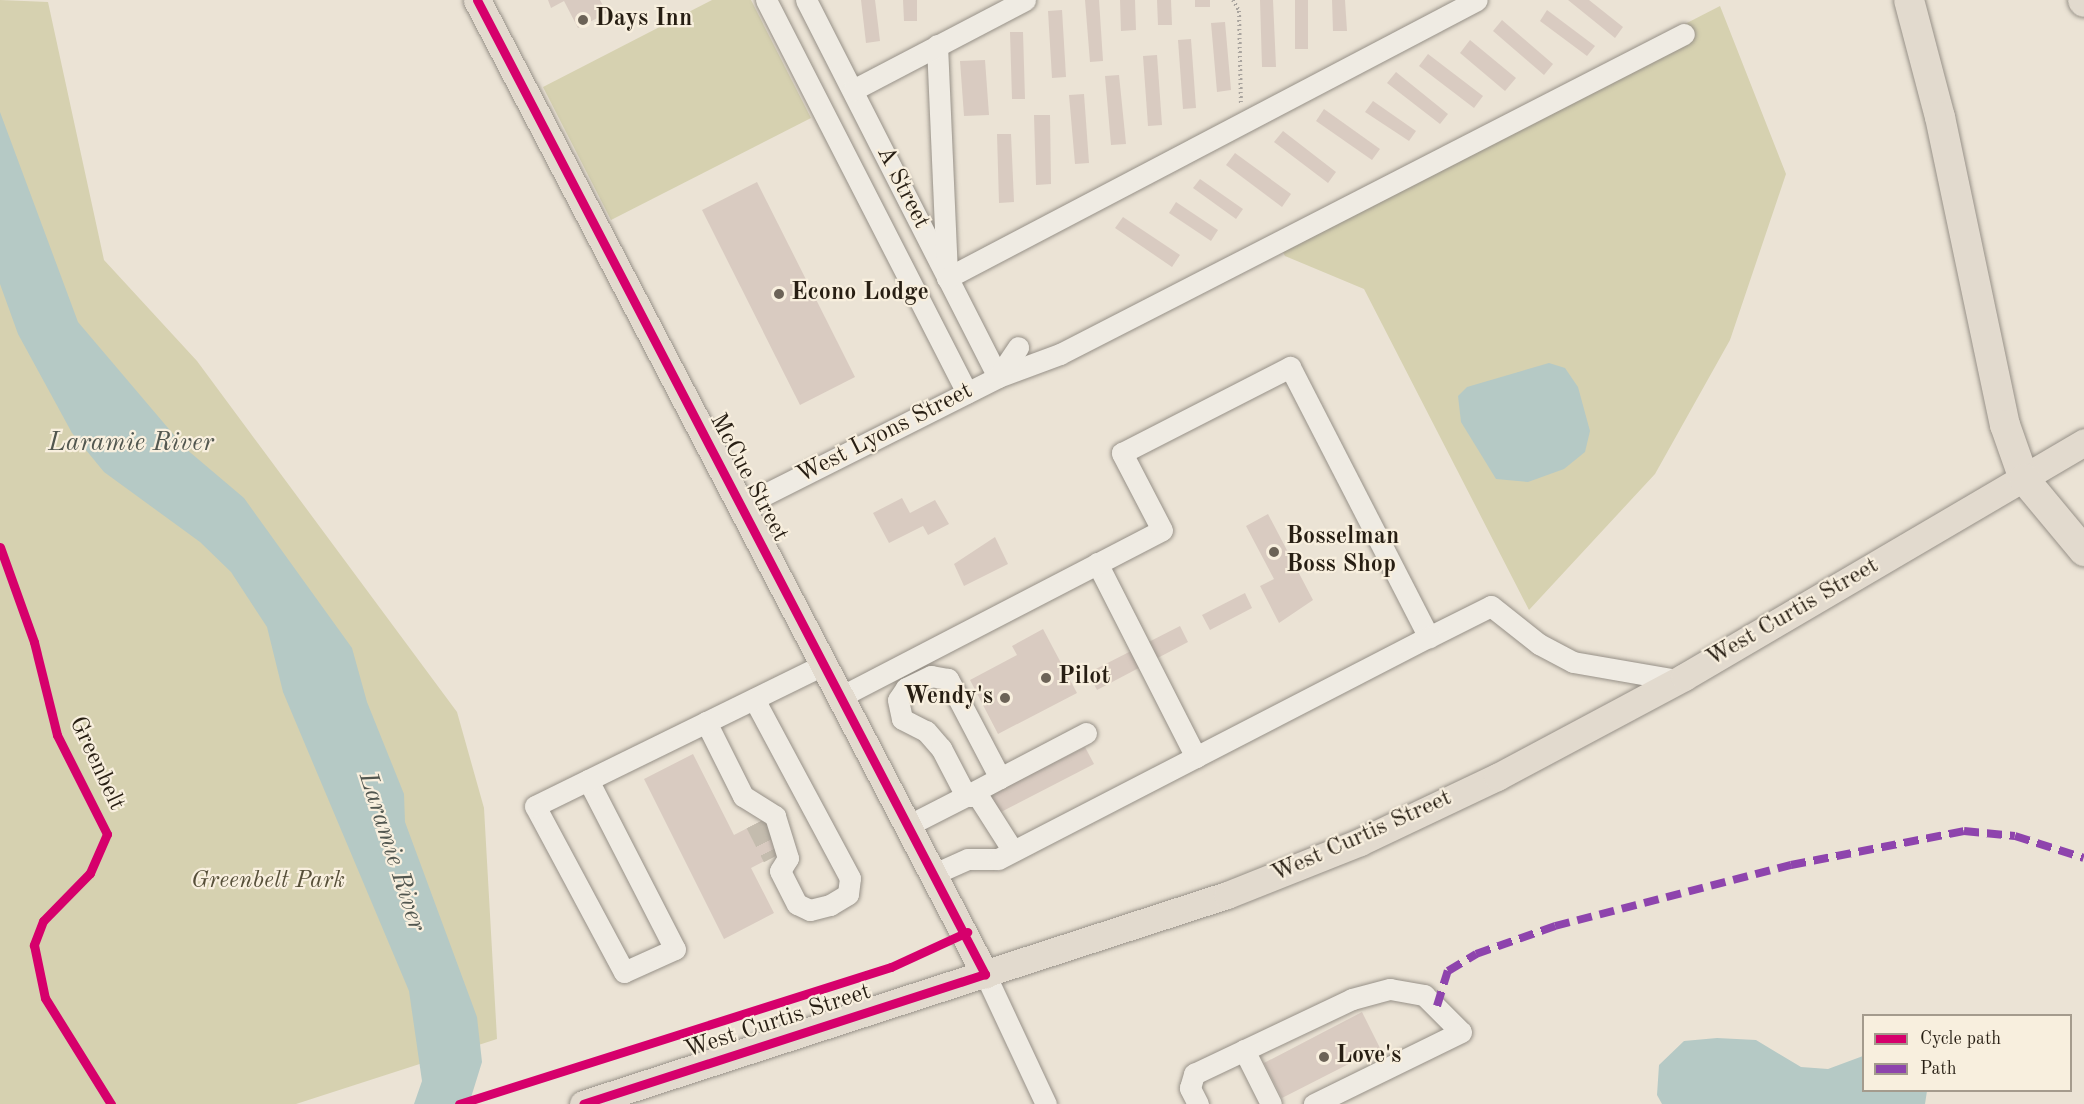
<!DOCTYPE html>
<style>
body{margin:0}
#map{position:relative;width:2084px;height:1104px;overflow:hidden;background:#ebe3d5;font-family:"Old Standard TT",serif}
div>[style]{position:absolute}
.green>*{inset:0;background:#d6d1b0}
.water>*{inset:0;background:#b5c9c5}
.building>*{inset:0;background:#d9cbc1}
.minor-tunnel>*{height:21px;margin-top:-10.5px;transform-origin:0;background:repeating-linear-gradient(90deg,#c4bcae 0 21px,transparent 0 31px)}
.path>*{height:4px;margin-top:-2px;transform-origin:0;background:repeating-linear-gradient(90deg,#a9a49e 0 1.5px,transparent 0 4.5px)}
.roads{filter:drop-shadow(0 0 2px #979188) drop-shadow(0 0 2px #979188)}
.minor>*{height:21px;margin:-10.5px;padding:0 10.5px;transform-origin:10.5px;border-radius:10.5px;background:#efebe3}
.major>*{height:27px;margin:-13.5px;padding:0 13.5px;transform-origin:13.5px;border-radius:13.5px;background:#e2dace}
.highway>*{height:30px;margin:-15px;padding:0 15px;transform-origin:15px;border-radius:15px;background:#e2dace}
.quiet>*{height:8px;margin-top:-4px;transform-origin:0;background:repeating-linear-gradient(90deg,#8e44ad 0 15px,transparent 0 23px)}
.cycleway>*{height:9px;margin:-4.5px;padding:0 4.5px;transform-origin:4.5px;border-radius:4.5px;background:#d6006c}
.dots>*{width:16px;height:16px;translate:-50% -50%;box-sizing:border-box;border:3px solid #f8efde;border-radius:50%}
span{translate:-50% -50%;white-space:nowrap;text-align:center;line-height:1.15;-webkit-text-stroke:4.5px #f8efde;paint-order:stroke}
.poi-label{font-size:24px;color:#271e13;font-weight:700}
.left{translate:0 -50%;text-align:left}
.right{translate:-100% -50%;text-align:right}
.street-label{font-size:24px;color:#271e13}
.park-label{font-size:24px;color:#564f39;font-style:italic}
.water-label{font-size:26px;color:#51564f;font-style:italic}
.legend{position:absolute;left:1862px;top:1014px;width:210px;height:78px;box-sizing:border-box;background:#f8efde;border:2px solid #a49b8d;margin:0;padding:8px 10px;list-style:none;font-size:18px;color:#271e13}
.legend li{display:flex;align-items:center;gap:12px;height:30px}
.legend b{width:30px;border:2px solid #a49b8d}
</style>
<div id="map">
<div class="green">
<i style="clip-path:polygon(0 0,48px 2px,104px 260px,197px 361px,457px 712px,484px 808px,497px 1039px,296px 1104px,0 1104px)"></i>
<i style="clip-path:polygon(712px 0,751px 0,811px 118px,611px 220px,543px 87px)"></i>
<i style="clip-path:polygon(1720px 6px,1786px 174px,1730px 340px,1655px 474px,1529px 610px,1364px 289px,1285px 256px,1274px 235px)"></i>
</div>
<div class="water">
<i style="clip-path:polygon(0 112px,78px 322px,185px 448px,244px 498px,352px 648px,367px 702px,404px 794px,405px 822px,477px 1017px,482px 1062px,469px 1104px,414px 1104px,422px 1081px,409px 991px,283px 692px,267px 627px,231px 572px,200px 542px,104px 472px,72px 433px,18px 334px,0 284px)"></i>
<i style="clip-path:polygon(1549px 363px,1565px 368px,1578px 387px,1590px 431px,1585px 452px,1564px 469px,1528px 482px,1496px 479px,1461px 422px,1458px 396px,1467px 387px)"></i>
<i style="clip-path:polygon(1717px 1038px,1756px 1040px,1801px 1067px,1828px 1069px,1863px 1056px,1864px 1090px,1927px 1091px,1925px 1104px,1662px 1104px,1657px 1095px,1659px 1065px,1684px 1041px)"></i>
</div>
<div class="building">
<i style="clip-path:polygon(548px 0,600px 0,607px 13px,578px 28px,564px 1px,551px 8px)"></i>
<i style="clip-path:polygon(861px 0,875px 0,880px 41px,866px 43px)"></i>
<i style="clip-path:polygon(903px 0,917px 0,917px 21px,904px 21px)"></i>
<i style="clip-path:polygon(1085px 0,1099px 0,1103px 61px,1090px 62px)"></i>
<i style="clip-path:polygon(1120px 0,1135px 0,1136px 30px,1121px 31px)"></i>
<i style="clip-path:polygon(1157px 0,1171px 0,1172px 25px,1158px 25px)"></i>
<i style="clip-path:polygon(1195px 0,1210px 0,1210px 7px,1195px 7px)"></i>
<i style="clip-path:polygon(1260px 0,1273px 0,1276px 67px,1262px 67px)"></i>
<i style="clip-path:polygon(1295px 0,1308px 0,1308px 49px,1295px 49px)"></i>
<i style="clip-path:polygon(1332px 0,1345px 0,1347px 31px,1333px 31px)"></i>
<i style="clip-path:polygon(1568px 0,1589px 0,1623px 27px,1615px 38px)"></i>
<i style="clip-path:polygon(1062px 10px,1066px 77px,1052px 78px,1048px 11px)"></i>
<i style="clip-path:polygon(1547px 10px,1595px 46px,1587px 56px,1540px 21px)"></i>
<i style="clip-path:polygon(1502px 20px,1553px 64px,1544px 75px,1493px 31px)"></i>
<i style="clip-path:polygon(1225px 22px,1231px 90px,1217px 92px,1211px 23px)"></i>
<i style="clip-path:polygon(1010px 32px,1023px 32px,1025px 99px,1012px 99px)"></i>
<i style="clip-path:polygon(1191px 39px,1196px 108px,1183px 109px,1178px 40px)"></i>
<i style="clip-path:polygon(1470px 40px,1516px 78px,1505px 91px,1460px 53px)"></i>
<i style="clip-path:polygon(1428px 54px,1483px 96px,1474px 108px,1419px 66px)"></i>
<i style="clip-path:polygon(1157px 55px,1162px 125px,1148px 126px,1143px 56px)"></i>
<i style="clip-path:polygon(985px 60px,989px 115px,964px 116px,960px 61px)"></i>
<i style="clip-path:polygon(1396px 72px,1448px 114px,1440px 124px,1387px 83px)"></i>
<i style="clip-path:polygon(1119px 75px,1126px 144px,1111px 145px,1105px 76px)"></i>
<i style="clip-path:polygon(1084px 94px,1089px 163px,1075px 164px,1069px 95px)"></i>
<i style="clip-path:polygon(1373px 101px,1416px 131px,1409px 141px,1365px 112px)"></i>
<i style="clip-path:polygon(1324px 109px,1380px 149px,1372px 160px,1316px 121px)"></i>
<i style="clip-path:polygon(1034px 115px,1050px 115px,1051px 184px,1036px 185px)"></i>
<i style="clip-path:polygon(1283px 131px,1336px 172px,1328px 183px,1274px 142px)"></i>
<i style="clip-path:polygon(997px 134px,1011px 134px,1014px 202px,999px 203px)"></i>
<i style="clip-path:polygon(1235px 153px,1291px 194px,1282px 207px,1226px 165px)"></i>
<i style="clip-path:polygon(1200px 179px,1243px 209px,1236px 219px,1193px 188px)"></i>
<i style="clip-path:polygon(757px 182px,855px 377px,800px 405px,702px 210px)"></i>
<i style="clip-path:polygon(1176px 202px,1218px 230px,1211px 241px,1169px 213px)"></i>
<i style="clip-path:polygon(1123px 217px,1180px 255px,1172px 267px,1115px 228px)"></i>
<i style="clip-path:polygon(902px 498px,910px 513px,935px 500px,949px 524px,928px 535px,923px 526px,889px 543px,873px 513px)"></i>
<i style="clip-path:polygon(1268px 514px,1313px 600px,1279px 623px,1260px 586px,1274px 579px,1246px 526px)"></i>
<i style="clip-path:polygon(995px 537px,1008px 564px,964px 586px,954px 564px)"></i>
<i style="clip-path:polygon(1245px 593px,1252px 608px,1210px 630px,1202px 615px)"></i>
<i style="clip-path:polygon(1180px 626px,1188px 642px,1097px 690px,1088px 673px)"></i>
<i style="clip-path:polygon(1043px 629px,1077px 693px,998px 734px,970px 680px,1017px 655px,1012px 646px)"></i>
<i style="clip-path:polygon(1085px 747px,1094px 764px,999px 813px,990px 795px)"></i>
<i style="clip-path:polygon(693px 754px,734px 835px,765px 819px,782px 852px,751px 868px,774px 913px,724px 939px,644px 779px)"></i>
<i style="clip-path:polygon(1362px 1012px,1380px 1048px,1282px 1098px,1264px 1063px)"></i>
</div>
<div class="minor-tunnel">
<i style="left:756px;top:823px;width:38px;rotate:63deg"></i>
</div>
<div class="path">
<i style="left:1233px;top:0;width:13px;rotate:61deg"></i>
<i style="left:1239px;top:11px;width:92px;rotate:88.8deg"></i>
</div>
<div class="roads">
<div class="minor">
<i style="left:766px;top:0;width:441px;rotate:62.9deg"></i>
<i style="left:806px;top:0;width:423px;rotate:63deg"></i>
<i style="left:998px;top:377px;width:66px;rotate:-20.4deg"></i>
<i style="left:1060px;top:354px;width:701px;rotate:-27.15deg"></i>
<i style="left:937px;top:45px;width:233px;rotate:87.5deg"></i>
<i style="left:947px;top:278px;width:598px;rotate:-27.68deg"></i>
<i style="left:853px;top:90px;width:194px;rotate:-27.6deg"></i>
<i style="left:740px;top:507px;width:289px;rotate:-26.7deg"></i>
<i style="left:998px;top:377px;width:36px;rotate:-56deg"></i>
<i style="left:1097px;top:563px;width:218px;rotate:63deg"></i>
<i style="left:842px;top:696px;width:360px;rotate:-27.4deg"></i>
<i style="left:1162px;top:530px;width:87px;rotate:-117.5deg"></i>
<i style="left:1122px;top:453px;width:189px;rotate:-27.1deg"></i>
<i style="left:1290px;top:367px;width:304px;rotate:62.8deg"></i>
<i style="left:1429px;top:637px;width:69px;rotate:-26.6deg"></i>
<i style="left:1491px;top:606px;width:61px;rotate:38.4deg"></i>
<i style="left:1539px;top:644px;width:38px;rotate:28deg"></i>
<i style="left:1573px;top:662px;width:106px;rotate:9.8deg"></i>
<i style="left:706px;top:722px;width:83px;rotate:63.4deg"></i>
<i style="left:743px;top:796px;width:38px;rotate:32deg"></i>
<i style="left:775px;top:816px;width:44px;rotate:72.8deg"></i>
<i style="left:788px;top:858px;width:15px;rotate:122deg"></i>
<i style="left:780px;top:871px;width:37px;rotate:63deg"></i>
<i style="left:797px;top:904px;width:14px;rotate:25deg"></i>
<i style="left:810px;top:910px;width:21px;rotate:-14deg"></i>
<i style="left:830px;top:905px;width:21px;rotate:-31deg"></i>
<i style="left:848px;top:894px;width:16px;rotate:-83deg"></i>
<i style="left:850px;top:878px;width:203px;rotate:-118.2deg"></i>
<i style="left:1000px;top:778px;width:112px;rotate:-117.7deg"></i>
<i style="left:948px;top:679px;width:17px;rotate:-170deg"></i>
<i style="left:931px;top:676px;width:28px;rotate:154deg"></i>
<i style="left:906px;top:688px;width:14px;rotate:124deg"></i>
<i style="left:898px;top:700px;width:19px;rotate:78deg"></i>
<i style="left:902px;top:719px;width:27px;rotate:27deg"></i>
<i style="left:926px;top:731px;width:23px;rotate:49deg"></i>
<i style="left:941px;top:748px;width:54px;rotate:62.5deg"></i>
<i style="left:966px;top:796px;width:38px;rotate:-28deg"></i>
<i style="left:1000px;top:778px;width:97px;rotate:-27.6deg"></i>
<i style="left:588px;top:780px;width:190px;rotate:62.8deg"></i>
<i style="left:675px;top:949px;width:56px;rotate:155.7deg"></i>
<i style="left:624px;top:972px;width:188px;rotate:-118.2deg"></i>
<i style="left:535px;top:806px;width:323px;rotate:-26.1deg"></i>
<i style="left:909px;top:825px;width:64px;rotate:-27deg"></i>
<i style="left:966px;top:796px;width:12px"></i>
<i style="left:978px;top:796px;width:65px;rotate:57.5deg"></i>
<i style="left:934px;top:874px;width:37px;rotate:-24deg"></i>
<i style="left:968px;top:859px;width:30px"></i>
<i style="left:998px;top:859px;width:485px;rotate:-27.3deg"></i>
<i style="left:985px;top:974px;width:144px;rotate:64.9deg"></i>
<i style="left:1244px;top:1050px;width:60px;rotate:63.4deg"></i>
<i style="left:1198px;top:1104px;width:18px;rotate:-117deg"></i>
<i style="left:1190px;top:1088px;width:15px;rotate:-74deg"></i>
<i style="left:1194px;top:1074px;width:175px;rotate:-25.4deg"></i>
<i style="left:1352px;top:999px;width:39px;rotate:-15deg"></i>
<i style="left:1390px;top:989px;width:35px;rotate:10deg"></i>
<i style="left:1424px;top:995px;width:52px;rotate:45deg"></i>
<i style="left:1461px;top:1032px;width:164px;rotate:153.9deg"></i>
</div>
<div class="major">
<i style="left:477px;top:0;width:1099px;rotate:62.46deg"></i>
<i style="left:583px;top:1104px;width:677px;rotate:-17.98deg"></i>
<i style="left:1227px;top:895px;width:143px;rotate:-21.7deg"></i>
<i style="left:1360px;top:842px;width:152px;rotate:-25.4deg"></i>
<i style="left:1497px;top:777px;width:212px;rotate:-28.1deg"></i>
<i style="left:1684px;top:677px;width:464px;rotate:-30.4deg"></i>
</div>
<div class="highway">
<i style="left:1909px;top:0;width:121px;rotate:75.2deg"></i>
<i style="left:1940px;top:117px;width:315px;rotate:78.1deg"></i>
<i style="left:2005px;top:425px;width:57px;rotate:70.6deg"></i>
<i style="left:2024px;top:479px;width:94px;rotate:50.2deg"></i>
<i style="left:2083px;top:0;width:2px;rotate:63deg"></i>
</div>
</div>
<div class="quiet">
<i style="left:1437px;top:1006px;width:37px;rotate:-73deg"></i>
<i style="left:1448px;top:971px;width:33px;rotate:-31deg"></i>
<i style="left:1476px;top:954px;width:84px;rotate:-19.5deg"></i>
<i style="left:1555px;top:926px;width:244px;rotate:-14.5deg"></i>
<i style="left:1791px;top:865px;width:176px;rotate:-11.1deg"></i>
<i style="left:1964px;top:831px;width:51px;rotate:5.6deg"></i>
<i style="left:2015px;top:836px;width:72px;rotate:17.7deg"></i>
</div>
<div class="cycleway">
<i style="left:477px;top:0;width:1099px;rotate:62.46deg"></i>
<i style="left:985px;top:974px;width:422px;rotate:162.1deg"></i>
<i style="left:0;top:547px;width:101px;rotate:70.3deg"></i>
<i style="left:34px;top:642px;width:96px;rotate:76.1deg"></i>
<i style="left:57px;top:735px;width:111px;rotate:63.2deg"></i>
<i style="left:107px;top:834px;width:43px;rotate:113.6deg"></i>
<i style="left:90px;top:873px;width:67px;rotate:134.4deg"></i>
<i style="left:43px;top:921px;width:26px;rotate:111deg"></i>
<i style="left:34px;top:945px;width:54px;rotate:78.3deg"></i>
<i style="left:45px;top:998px;width:125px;rotate:58.1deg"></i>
<i style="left:459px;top:1104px;width:453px;rotate:-17.6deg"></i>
<i style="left:891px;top:967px;width:84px;rotate:-24.7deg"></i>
</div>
<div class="dots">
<i style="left:583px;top:20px;background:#6c6357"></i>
<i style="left:779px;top:294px;background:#6c6357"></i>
<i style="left:1274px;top:552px;background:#6c6357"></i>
<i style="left:1046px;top:678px;background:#6c6357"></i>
<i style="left:1005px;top:698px;background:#6c6357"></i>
<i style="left:1324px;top:1057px;background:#6c6357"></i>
</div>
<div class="poi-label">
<span class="left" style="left:595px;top:20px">Days Inn</span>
<span class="left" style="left:791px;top:294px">Econo Lodge</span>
<span class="left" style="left:1286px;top:552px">Bosselman<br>Boss Shop</span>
<span class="left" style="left:1058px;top:678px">Pilot</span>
<span class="right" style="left:993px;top:698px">Wendy's</span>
<span class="left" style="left:1336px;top:1057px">Love's</span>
</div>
<div class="street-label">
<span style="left:902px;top:188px;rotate:63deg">A Street</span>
<span style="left:885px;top:434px;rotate:-27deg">West Lyons Street</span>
<span style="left:748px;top:478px;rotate:62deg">McCue Street</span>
<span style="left:1793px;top:613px;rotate:-30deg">West Curtis Street</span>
<span style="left:96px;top:764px;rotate:65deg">Greenbelt</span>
<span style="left:1362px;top:837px;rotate:-24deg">West Curtis Street</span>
<span style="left:778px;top:1022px;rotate:-18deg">West Curtis Street</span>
</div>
<div class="park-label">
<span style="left:268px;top:882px">Greenbelt Park</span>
</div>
<div class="water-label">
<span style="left:131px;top:444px">Laramie River</span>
<span style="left:391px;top:852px;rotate:72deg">Laramie River</span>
</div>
<ul class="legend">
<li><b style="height:8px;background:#d6006c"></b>Cycle path</li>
<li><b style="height:8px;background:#8e44ad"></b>Path</li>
</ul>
</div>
